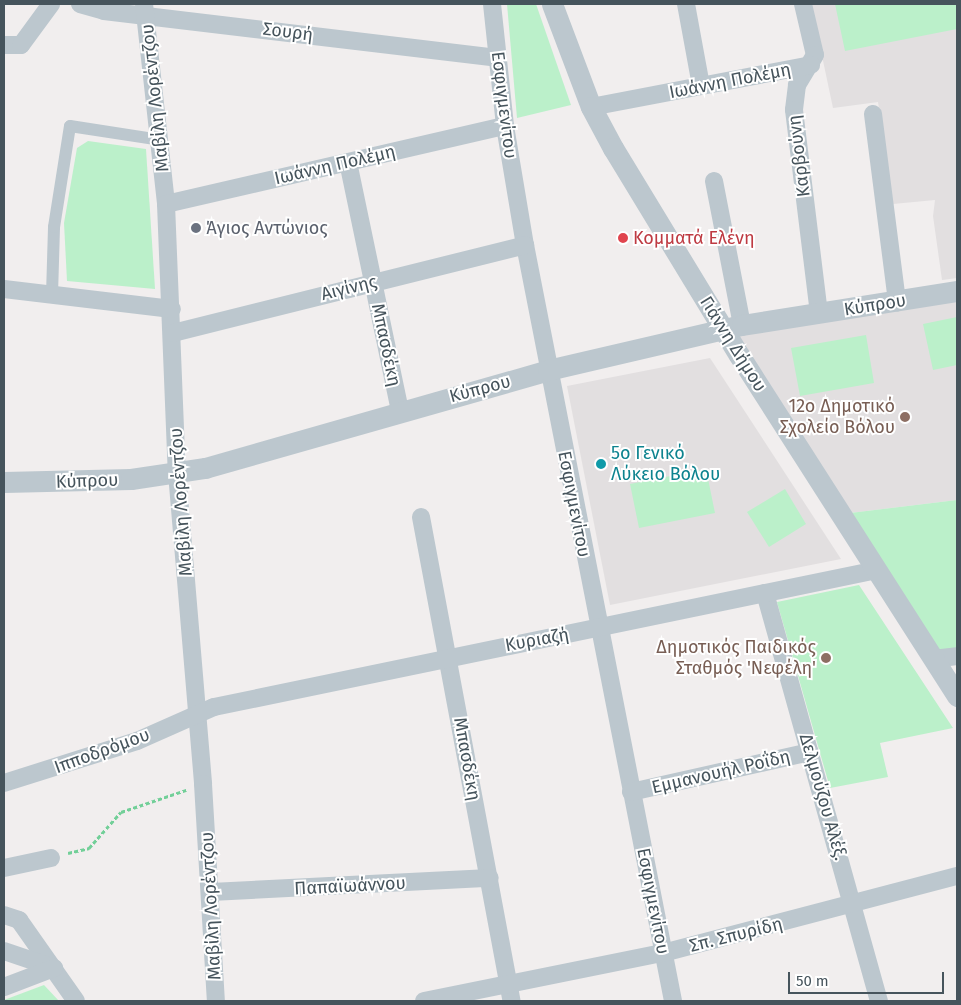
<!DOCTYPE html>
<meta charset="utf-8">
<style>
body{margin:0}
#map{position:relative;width:961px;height:1005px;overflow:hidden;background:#f1eeee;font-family:"Fira Sans",sans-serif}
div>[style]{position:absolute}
.education>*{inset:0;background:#e2dfe0}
.green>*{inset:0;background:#bbf0ca}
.path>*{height:3px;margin-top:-1.5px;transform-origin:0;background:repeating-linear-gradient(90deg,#72cf98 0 4px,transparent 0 6.5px)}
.pedestrian>*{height:12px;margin:-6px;padding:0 6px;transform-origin:6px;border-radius:6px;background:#bcc7ce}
.minor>*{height:18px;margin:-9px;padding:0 9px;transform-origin:9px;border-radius:9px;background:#bcc7ce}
.tertiary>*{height:21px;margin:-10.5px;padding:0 10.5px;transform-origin:10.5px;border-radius:10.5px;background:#bcc7ce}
.dots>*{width:14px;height:14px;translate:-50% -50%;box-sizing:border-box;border:2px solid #fff;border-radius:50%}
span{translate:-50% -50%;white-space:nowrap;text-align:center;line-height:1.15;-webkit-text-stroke:4px #fff;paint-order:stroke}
.street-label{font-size:18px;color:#46545c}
.worship-label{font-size:18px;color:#5b616d}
.left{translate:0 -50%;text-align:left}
.health-label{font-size:18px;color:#be3a42}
.education-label{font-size:18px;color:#785e54}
.right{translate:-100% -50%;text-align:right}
.culture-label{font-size:18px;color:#0d838f}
.frame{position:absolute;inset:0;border:5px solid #46545c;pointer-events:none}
.scale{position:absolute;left:788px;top:972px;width:156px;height:22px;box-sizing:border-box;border:2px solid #46545c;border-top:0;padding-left:6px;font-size:15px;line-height:18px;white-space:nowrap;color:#46545c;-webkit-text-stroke:4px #fff;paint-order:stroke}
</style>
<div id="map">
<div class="education">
<i style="clip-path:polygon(811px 4px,957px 4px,957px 278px,942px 280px,933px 216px,935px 200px,893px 204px,878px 102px,833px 108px)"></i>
<i style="clip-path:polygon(957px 298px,957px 500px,850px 513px,735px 334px)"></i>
<i style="clip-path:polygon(710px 358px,841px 559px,610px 605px,567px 386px)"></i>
</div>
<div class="green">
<i style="clip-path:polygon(507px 4px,536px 4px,571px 105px,517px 118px)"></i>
<i style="clip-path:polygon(835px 4px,957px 4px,957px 29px,845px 51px)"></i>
<i style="clip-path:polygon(88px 141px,146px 149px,155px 289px,67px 281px,64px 223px,77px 148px)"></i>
<i style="clip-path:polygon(957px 317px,957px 365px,933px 370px,923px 324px)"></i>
<i style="clip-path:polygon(866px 335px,874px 383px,800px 396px,791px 348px)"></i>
<i style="clip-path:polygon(706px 469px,715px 513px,639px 528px,630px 484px)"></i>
<i style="clip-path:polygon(785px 489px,806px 524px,769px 547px,747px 512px)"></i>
<i style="clip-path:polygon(957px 500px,957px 648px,939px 650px,850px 513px)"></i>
<i style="clip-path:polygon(859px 585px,953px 728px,880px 743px,888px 777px,830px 788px,777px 602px)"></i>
<i style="clip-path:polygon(44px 985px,59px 1001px,4px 1001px,4px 1000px)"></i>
</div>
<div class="path">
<i style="left:68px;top:853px;width:22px;rotate:-13deg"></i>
<i style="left:89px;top:848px;width:48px;rotate:-48.4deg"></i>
<i style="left:121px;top:812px;width:69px;rotate:-18.7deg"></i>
</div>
<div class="pedestrian">
<i style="left:52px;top:295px;width:68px;rotate:-88.3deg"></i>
<i style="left:54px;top:227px;width:102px;rotate:-81deg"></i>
<i style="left:70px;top:126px;width:91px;rotate:8.8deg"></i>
</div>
<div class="minor">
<i style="left:80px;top:4px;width:25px;rotate:16deg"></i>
<i style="left:104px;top:11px;width:396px;rotate:6.8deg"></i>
<i style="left:144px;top:4px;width:201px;rotate:83.7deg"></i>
<i style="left:166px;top:204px;width:269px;rotate:87.7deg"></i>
<i style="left:177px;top:473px;width:312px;rotate:85.2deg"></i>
<i style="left:203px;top:784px;width:217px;rotate:86.6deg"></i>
<i style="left:492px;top:4px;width:123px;rotate:83.9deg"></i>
<i style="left:505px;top:126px;width:121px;rotate:80.5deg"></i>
<i style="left:525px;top:245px;width:770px;rotate:78.92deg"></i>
<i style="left:686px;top:4px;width:83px;rotate:79.6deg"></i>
<i style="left:803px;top:4px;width:52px;rotate:76.8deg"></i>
<i style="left:815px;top:55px;width:35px;rotate:121deg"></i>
<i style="left:797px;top:85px;width:25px;rotate:97deg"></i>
<i style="left:794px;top:110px;width:205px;rotate:83deg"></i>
<i style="left:4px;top:45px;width:17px"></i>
<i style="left:21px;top:45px;width:51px;rotate:-53.8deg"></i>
<i style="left:591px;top:107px;width:224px;rotate:-10.8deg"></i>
<i style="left:873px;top:114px;width:190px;rotate:82.7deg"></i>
<i style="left:348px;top:162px;width:254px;rotate:78.2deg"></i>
<i style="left:714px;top:181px;width:147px;rotate:79deg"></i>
<i style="left:166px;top:204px;width:348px;rotate:-13deg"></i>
<i style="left:4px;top:289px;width:169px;rotate:6.8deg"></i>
<i style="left:173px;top:333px;width:363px;rotate:-14deg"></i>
<i style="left:421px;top:517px;width:492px;rotate:79.4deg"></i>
<i style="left:765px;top:593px;width:424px;rotate:74.4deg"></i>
<i style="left:933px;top:659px;width:24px;rotate:-7deg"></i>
<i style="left:4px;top:783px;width:139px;rotate:-17.5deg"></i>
<i style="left:137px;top:741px;width:84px;rotate:-23.8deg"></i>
<i style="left:214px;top:707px;width:677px;rotate:-11.68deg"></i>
<i style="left:631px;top:792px;width:183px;rotate:-12.6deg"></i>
<i style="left:4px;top:868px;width:48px;rotate:-12deg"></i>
<i style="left:211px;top:892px;width:279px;rotate:-2.9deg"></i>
<i style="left:4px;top:915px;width:16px;rotate:18deg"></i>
<i style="left:19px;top:920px;width:99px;rotate:54.9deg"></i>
<i style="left:4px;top:951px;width:53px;rotate:18.8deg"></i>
<i style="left:4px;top:987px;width:53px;rotate:-20.8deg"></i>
<i style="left:424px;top:1001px;width:244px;rotate:-11.4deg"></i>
<i style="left:663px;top:953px;width:304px;rotate:-14.7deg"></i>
</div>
<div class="tertiary">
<i style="left:552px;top:4px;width:110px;rotate:69.3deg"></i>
<i style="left:591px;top:107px;width:47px;rotate:61.8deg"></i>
<i style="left:613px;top:148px;width:242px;rotate:58.7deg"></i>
<i style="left:739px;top:355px;width:405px;rotate:57.4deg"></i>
<i style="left:4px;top:482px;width:127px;rotate:-1.4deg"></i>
<i style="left:131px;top:479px;width:75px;rotate:-8.5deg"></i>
<i style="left:205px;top:468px;width:357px;rotate:-15.9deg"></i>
<i style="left:548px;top:370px;width:199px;rotate:-13.1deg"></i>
<i style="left:742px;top:325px;width:218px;rotate:-9deg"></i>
</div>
<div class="dots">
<i style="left:196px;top:228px;background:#6b7280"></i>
<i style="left:623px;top:238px;background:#e0444e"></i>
<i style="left:905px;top:417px;background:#8d6e63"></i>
<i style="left:601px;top:464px;background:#0f9aa8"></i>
<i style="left:826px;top:658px;background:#8d6e63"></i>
</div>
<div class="street-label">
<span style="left:288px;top:32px;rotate:7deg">Σουρή</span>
<span style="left:730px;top:81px;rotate:-11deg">Ιωάννη Πολέμη</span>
<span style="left:155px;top:98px;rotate:-96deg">Μαβίλη Λορέντζου</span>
<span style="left:504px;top:105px;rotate:83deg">Εσφιγμενίτου</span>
<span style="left:799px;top:156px;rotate:-97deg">Καρβούνη</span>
<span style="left:335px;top:165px;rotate:-13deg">Ιωάννη Πολέμη</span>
<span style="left:349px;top:288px;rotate:-14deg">Αιγίνης</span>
<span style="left:875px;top:305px;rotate:-9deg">Κύπρου</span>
<span style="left:733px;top:344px;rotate:58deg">Γιάννη Δήμου</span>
<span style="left:386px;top:345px;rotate:78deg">Μπασδέκη</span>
<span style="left:480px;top:389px;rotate:-15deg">Κύπρου</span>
<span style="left:87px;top:481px;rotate:-2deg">Κύπρου</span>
<span style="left:181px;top:502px;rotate:-94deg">Μαβίλη Λορέντζου</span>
<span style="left:574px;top:504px;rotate:79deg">Εσφιγμενίτου</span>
<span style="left:537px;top:640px;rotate:-10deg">Κυριαζή</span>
<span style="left:102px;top:751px;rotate:-20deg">Ιπποδρόμου</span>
<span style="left:467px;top:759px;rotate:80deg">Μπασδέκη</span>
<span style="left:721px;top:772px;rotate:-13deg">Εμμανουήλ Ροΐδη</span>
<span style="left:823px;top:797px;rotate:74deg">Δελμούζου Αλέξ.</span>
<span style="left:350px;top:886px;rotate:-3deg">Παπαϊωάννου</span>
<span style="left:653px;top:901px;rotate:79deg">Εσφιγμενίτου</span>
<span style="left:211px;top:906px;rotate:-93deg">Μαβίλη Λορέντζου</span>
<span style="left:736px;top:935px;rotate:-14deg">Σπ. Σπυρίδη</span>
</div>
<div class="worship-label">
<span class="left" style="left:206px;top:228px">Άγιος Αντώνιος</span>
</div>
<div class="health-label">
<span class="left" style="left:633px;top:238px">Κομματά Ελένη</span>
</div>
<div class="education-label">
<span class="right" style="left:895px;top:417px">12ο Δημοτικό<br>Σχολείο Βόλου</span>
<span class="right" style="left:816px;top:658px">Δημοτικός Παιδικός<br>Σταθμός 'Νεφέλη'</span>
</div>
<div class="culture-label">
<span class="left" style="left:611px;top:464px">5ο Γενικό<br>Λύκειο Βόλου</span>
</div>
<div class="frame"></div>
<div class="scale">50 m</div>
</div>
